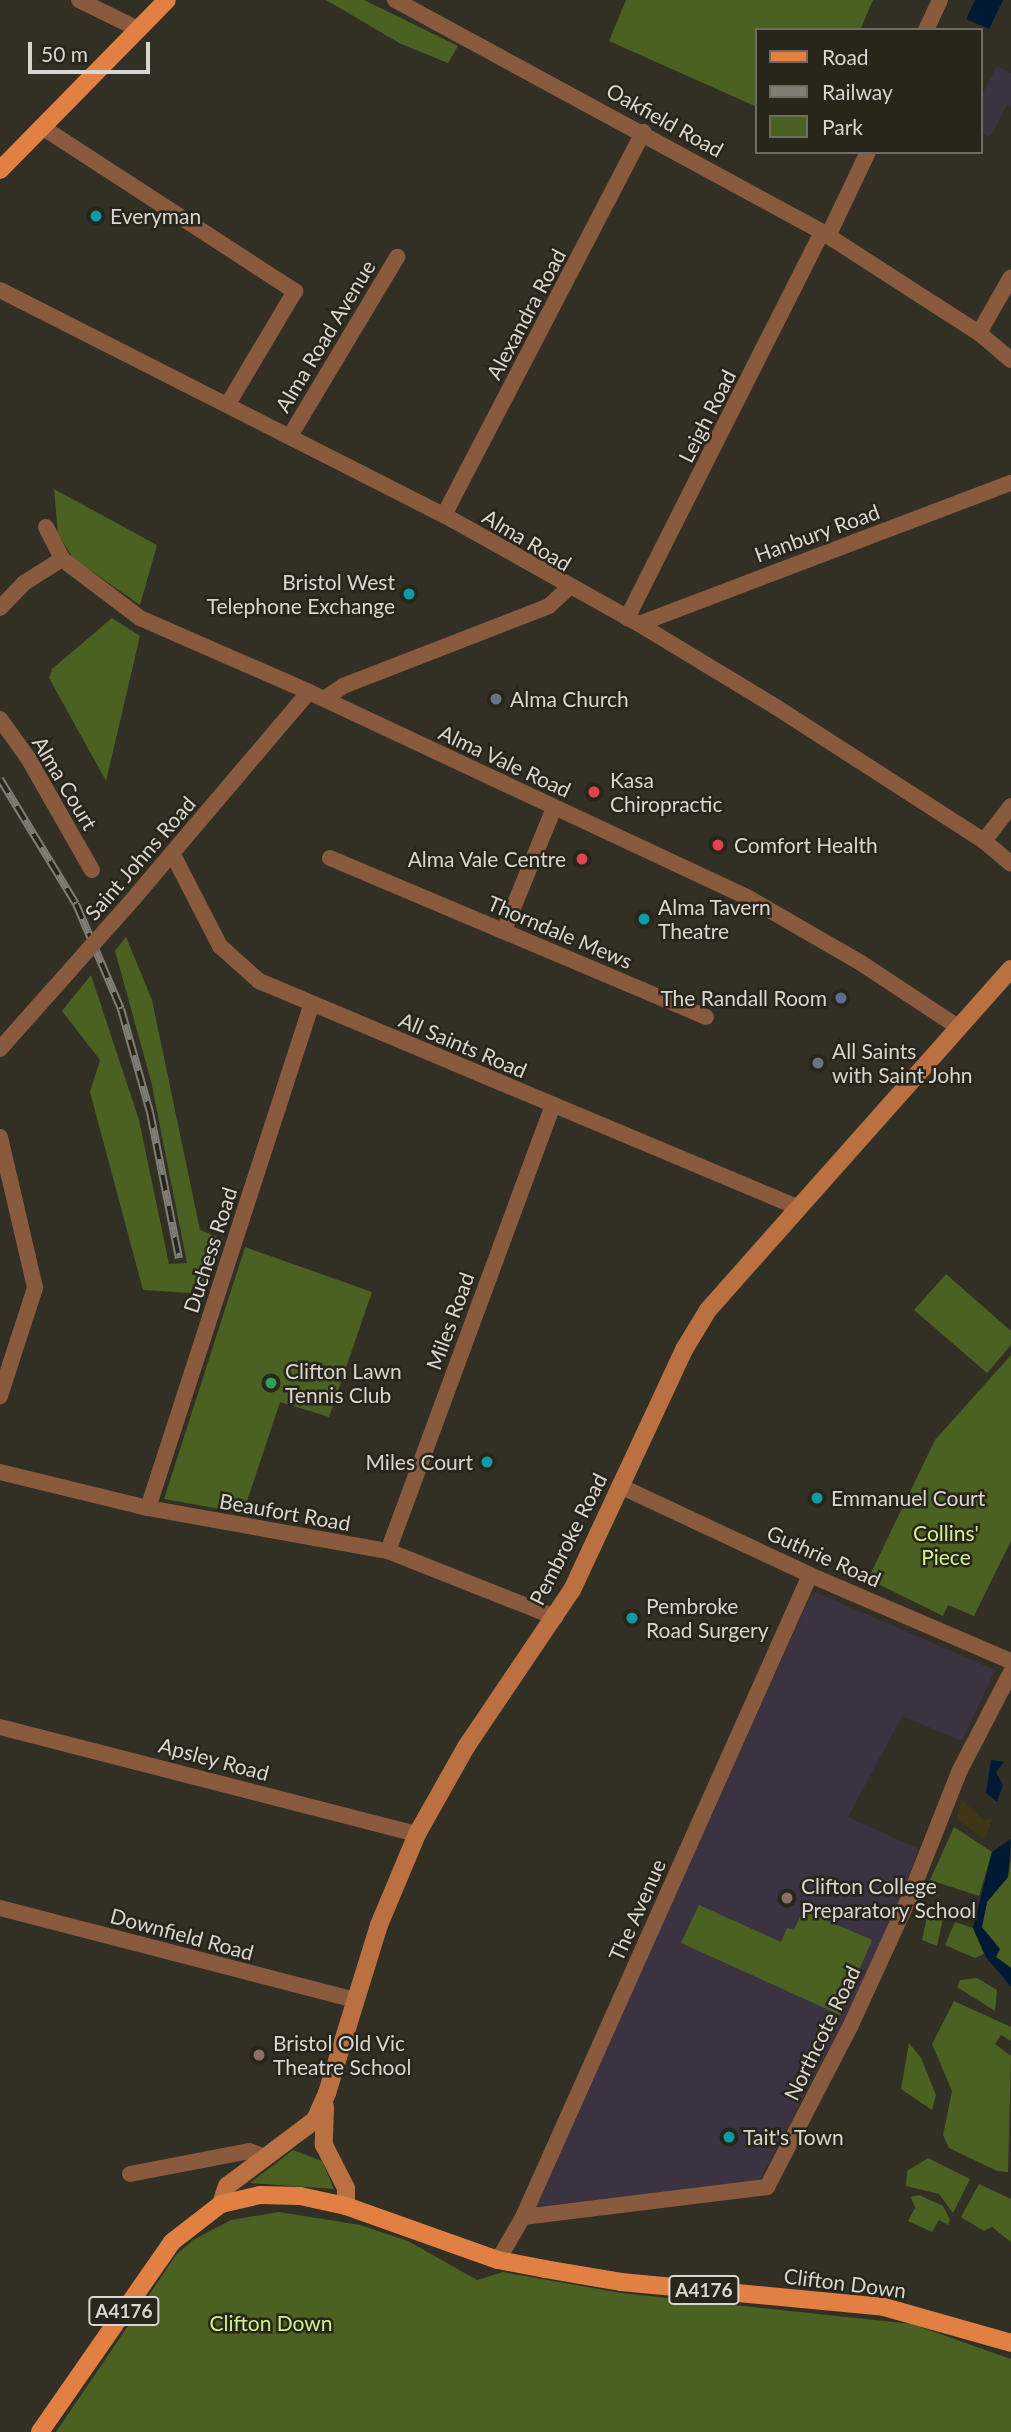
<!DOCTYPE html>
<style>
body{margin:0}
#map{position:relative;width:1011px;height:2432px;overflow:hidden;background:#322f25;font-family:Lato,sans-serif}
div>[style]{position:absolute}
.education>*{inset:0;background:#3b3242}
.green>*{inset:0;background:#4b6121}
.sand>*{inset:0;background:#3f3616}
.water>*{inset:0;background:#001a36}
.street>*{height:16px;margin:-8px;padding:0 8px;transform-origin:8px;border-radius:8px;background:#895a3e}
.secondary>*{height:18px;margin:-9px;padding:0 9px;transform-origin:9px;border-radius:9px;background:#bb7042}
.primary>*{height:18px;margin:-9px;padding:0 9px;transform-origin:9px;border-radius:9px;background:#e28044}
.rail>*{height:8px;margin-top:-4px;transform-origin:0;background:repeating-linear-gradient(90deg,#28251b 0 16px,#7f7d75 0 32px);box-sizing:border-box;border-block:2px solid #7f7d75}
.street-bridge>*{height:16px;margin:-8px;padding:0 8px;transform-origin:8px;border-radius:8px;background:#895a3e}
.dots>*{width:19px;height:19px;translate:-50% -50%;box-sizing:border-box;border:4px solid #28251b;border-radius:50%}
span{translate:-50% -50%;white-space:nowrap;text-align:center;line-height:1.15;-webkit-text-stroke:5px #28251b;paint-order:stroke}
.shield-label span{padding:2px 5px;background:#28251b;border:2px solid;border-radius:5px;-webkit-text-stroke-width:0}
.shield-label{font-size:19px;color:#d8d6d0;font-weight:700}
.street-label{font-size:21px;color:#d8d6d0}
.poi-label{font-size:21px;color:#d8d6d0}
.left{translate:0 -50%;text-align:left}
.right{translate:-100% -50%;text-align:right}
.park-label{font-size:21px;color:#ccf48c}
.legend{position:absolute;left:755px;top:28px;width:228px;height:126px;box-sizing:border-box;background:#28251b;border:2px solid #6e6c63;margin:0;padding:9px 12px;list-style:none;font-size:21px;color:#d8d6d0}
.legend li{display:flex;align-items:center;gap:14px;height:35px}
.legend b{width:35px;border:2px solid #6e6c63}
.scale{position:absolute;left:28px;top:42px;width:122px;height:32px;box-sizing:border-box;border:4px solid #d8d6d0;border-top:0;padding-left:9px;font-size:21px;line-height:24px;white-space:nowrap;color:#d8d6d0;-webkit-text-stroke:5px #28251b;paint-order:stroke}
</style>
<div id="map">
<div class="education">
<i style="clip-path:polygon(997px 66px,1011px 73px,1011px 107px,1007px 105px,990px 137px,981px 133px,981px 96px)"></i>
<i style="clip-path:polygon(813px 1591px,995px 1670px,962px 1741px,902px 1716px,848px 1817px,919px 1849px,882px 1948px,759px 2182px,532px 2207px)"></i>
</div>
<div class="green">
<i style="clip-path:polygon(326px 0,364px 0,458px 46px,448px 63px,401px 44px)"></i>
<i style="clip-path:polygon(626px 0,873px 0,860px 30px,757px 30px,757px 107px,609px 41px)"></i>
<i style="clip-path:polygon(54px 489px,157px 545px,140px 605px,73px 558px,58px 534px)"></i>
<i style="clip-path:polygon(112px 618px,140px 636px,106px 781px,49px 678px,52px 669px)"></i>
<i style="clip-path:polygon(126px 937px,152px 1000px,200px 1230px,223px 1239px,205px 1294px,143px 1290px,90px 1092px,100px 1060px,62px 1011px,91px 975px,139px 1120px,169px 1264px,187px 1263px,151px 1081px,115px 951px)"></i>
<i style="clip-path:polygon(245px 1247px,372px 1292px,329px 1417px,280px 1402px,243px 1513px,164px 1499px)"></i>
<i style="clip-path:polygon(946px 1274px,1011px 1331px,1011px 1345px,987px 1373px,914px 1310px)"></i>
<i style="clip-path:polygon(1011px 1355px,1011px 1541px,974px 1616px,948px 1605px,943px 1616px,868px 1579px,935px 1440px)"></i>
<i style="clip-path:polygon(954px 1827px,992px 1852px,979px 1896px,930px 1880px)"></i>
<i style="clip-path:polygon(1011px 1857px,1011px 1968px,996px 1957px,982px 1927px,987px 1902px,1008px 1877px)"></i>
<i style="clip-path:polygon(699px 1905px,781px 1942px,787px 1928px,794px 1930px,803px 1910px,872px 1940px,840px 2015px,681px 1943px)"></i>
<i style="clip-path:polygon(928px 1912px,943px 1919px,937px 1946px,922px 1940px)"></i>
<i style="clip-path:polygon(955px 1922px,973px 1928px,984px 1954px,975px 1958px,945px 1945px)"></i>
<i style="clip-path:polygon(977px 1978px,997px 1990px,995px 2011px,957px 1987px,960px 1980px)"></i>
<i style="clip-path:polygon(954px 2001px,1011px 2027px,1011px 2041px,1001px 2035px,995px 2044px,1011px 2056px,1008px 2172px,997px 2171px,949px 2148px,943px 2135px,952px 2091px,932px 2044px)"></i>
<i style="clip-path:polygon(909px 2043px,921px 2058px,936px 2095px,932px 2110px,901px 2089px)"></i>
<i style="clip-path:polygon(293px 2150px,322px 2161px,334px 2189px,250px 2183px)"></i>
<i style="clip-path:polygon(928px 2158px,970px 2179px,953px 2213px,939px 2194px,906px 2186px,907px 2171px)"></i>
<i style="clip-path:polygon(979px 2184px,1011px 2199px,1011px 2242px,992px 2227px,984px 2231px,961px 2217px)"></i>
<i style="clip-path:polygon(919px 2195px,943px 2206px,950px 2220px,948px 2225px,939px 2220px,932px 2232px,908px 2221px,915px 2208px,911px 2197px)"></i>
<i style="clip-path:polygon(279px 2212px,360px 2225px,408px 2241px,477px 2280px,503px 2272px,621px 2293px,912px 2324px,1011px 2359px,1011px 2432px,56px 2432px,176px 2255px,193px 2240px,231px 2220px)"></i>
</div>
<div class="sand">
<i style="clip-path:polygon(962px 1800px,984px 1820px,993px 1818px,985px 1839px,960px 1822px,957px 1816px)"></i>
</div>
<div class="water">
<i style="clip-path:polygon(975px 0,1003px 0,989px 29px,966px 19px)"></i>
<i style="clip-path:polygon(991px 1760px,1004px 1762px,996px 1772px,1003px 1785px,997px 1802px,986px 1793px)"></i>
<i style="clip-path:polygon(1011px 1839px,1008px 1877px,987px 1902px,982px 1927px,1000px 1949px,996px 1957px,1011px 1968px,1011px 1987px,986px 1957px,973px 1928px,992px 1852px)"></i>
</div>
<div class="street">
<i style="left:79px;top:0;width:66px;rotate:26.2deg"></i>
<i style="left:395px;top:0;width:486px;rotate:28.5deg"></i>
<i style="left:822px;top:232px;width:187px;rotate:32.8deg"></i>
<i style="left:979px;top:333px;width:42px;rotate:40.2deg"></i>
<i style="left:926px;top:30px;width:33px;rotate:-65deg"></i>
<i style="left:42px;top:127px;width:302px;rotate:33deg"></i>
<i style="left:295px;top:291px;width:131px;rotate:120.7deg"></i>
<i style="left:828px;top:236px;width:93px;rotate:-64.5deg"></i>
<i style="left:0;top:290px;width:498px;rotate:26.9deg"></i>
<i style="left:444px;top:515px;width:223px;rotate:29.2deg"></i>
<i style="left:639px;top:624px;width:160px;rotate:31.2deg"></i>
<i style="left:776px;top:707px;width:247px;rotate:32.8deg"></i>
<i style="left:984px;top:841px;width:35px;rotate:40deg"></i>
<i style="left:979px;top:333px;width:64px;rotate:-60.3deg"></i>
<i style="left:290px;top:436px;width:209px;rotate:-59.1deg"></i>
<i style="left:444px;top:515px;width:432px;rotate:-62.5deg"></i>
<i style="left:46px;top:527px;width:36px;rotate:63deg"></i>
<i style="left:62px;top:559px;width:98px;rotate:37.1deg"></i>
<i style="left:140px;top:618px;width:184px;rotate:23.6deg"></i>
<i style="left:309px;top:692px;width:481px;rotate:25.1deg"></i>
<i style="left:745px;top:896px;width:134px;rotate:30deg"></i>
<i style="left:861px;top:963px;width:116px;rotate:33.4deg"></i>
<i style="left:0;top:608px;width:35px;rotate:-46deg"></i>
<i style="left:24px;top:583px;width:45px;rotate:-32.3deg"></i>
<i style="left:627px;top:618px;width:432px;rotate:-63.2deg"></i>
<i style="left:639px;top:624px;width:398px;rotate:-20.8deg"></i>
<i style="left:324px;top:699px;width:23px;rotate:-34deg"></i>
<i style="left:343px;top:686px;width:221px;rotate:-21.2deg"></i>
<i style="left:549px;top:606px;width:26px;rotate:-43deg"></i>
<i style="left:0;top:719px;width:48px;rotate:54.3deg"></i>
<i style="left:28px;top:758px;width:129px;rotate:60.3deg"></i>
<i style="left:984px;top:841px;width:44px;rotate:-52.4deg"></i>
<i style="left:172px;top:853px;width:105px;rotate:62.7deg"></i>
<i style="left:220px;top:946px;width:52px;rotate:41.9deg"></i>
<i style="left:259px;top:981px;width:584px;rotate:22.79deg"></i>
<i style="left:330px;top:858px;width:408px;rotate:22.9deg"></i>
<i style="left:134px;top:898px;width:270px;rotate:-49.7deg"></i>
<i style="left:504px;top:930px;width:132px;rotate:-67.7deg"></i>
<i style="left:0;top:1049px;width:107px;rotate:-48.4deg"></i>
<i style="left:0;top:1137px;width:155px;rotate:76.9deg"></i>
<i style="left:35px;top:1288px;width:114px;rotate:108deg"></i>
<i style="left:0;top:1472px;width:152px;rotate:13.7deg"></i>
<i style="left:148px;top:1508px;width:244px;rotate:10.2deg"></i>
<i style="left:388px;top:1551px;width:180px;rotate:21.6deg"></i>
<i style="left:620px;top:1486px;width:210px;rotate:25.1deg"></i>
<i style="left:810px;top:1575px;width:219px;rotate:23.2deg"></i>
<i style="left:148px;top:1508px;width:528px;rotate:-72.01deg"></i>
<i style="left:388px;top:1551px;width:475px;rotate:-69.7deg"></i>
<i style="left:0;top:1727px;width:431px;rotate:14.4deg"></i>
<i style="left:0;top:1908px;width:365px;rotate:14.5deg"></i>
<i style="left:130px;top:2174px;width:121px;rotate:-10.9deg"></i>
<i style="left:249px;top:2151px;width:17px;rotate:21deg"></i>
<i style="left:523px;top:2217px;width:246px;rotate:-7deg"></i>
<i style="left:767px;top:2187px;width:180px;rotate:-62.6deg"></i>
<i style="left:850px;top:2027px;width:144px;rotate:-65.4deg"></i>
<i style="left:910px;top:1896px;width:136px;rotate:-68.4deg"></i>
<i style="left:960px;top:1770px;width:110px;rotate:-62.5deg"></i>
<i style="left:498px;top:2260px;width:50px;rotate:-59.8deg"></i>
<i style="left:523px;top:2217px;width:703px;rotate:-65.91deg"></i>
</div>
<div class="secondary">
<i style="left:325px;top:2107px;width:38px;rotate:92deg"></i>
<i style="left:324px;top:2145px;width:48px;rotate:62.9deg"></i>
<i style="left:346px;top:2188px;width:18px;rotate:90deg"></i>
<i style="left:221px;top:2204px;width:19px;rotate:-72deg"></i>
<i style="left:227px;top:2186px;width:110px;rotate:-36.9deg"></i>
<i style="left:315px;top:2120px;width:30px;rotate:-66deg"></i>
<i style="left:327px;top:2093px;width:176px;rotate:-72.8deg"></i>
<i style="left:379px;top:1925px;width:99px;rotate:-67.3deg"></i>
<i style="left:417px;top:1834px;width:100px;rotate:-60.6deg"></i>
<i style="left:466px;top:1747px;width:189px;rotate:-56deg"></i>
<i style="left:572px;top:1590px;width:267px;rotate:-65deg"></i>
<i style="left:685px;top:1348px;width:44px;rotate:-58.8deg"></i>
<i style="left:708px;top:1310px;width:456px;rotate:-48.4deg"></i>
</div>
<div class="primary">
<i style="left:0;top:170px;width:238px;rotate:-45.5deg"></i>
<i style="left:40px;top:2432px;width:231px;rotate:-55.2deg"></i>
<i style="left:172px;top:2242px;width:62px;rotate:-37.8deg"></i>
<i style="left:221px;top:2204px;width:40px;rotate:-13deg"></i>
<i style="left:260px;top:2195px;width:40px;rotate:1.4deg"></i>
<i style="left:300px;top:2196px;width:47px;rotate:12.3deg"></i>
<i style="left:346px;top:2206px;width:161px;rotate:19.6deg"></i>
<i style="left:498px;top:2260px;width:48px;rotate:10.8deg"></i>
<i style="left:545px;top:2269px;width:77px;rotate:9.7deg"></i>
<i style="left:621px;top:2282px;width:264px;rotate:5.4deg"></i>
<i style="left:884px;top:2307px;width:132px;rotate:15.8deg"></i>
</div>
<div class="rail">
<i style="left:0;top:779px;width:146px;rotate:58.7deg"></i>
<i style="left:76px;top:904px;width:114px;rotate:66.8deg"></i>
<i style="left:121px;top:1009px;width:107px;rotate:74.3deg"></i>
<i style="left:150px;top:1112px;width:149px;rotate:78.8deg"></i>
</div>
<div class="street-bridge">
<i style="left:71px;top:969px;width:95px;rotate:-48.4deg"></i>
</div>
<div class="dots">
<i style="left:96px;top:216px;background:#0f9aa8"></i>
<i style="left:409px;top:594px;background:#0f9aa8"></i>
<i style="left:496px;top:699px;background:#6b7280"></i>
<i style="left:594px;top:792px;background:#e0444e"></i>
<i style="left:718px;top:845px;background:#e0444e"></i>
<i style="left:582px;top:859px;background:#e0444e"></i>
<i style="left:644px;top:919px;background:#0f9aa8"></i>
<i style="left:841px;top:998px;background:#5c6f8a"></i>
<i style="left:818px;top:1063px;background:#6b7280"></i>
<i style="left:271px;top:1383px;background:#2e9e5b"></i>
<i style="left:487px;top:1462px;background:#0f9aa8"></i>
<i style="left:817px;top:1498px;background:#0f9aa8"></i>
<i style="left:632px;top:1618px;background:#0f9aa8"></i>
<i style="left:787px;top:1898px;background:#8d6e63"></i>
<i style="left:259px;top:2055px;background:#8d6e63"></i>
<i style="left:729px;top:2137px;background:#0f9aa8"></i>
</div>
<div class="shield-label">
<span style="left:704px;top:2290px">A4176</span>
<span style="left:124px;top:2311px">A4176</span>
</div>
<div class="street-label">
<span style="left:665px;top:120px;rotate:29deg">Oakfield Road</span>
<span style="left:526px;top:314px;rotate:-62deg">Alexandra Road</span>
<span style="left:325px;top:336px;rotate:-59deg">Alma Road Avenue</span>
<span style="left:707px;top:416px;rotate:-63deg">Leigh Road</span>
<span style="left:817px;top:533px;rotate:-20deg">Hanbury Road</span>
<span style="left:527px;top:540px;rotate:31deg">Alma Road</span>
<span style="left:505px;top:761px;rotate:25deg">Alma Vale Road</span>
<span style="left:65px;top:783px;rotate:59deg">Alma Court</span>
<span style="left:140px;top:858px;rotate:-49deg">Saint Johns Road</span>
<span style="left:560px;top:932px;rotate:23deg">Thorndale Mews</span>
<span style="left:463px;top:1045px;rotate:23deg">All Saints Road</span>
<span style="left:210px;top:1250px;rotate:-72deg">Duchess Road</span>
<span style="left:450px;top:1321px;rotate:-70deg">Miles Road</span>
<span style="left:285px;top:1512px;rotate:10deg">Beaufort Road</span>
<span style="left:568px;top:1539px;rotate:-63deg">Pembroke Road</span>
<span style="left:824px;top:1556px;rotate:24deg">Guthrie Road</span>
<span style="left:214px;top:1759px;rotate:15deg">Apsley Road</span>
<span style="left:637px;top:1910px;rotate:-66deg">The Avenue</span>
<span style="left:182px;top:1934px;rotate:15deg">Downfield Road</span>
<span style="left:822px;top:2033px;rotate:-64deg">Northcote Road</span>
<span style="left:845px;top:2283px;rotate:7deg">Clifton Down</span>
</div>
<div class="poi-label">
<span class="left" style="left:110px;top:216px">Everyman</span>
<span class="right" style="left:395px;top:594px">Bristol West<br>Telephone Exchange</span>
<span class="left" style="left:510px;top:699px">Alma Church</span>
<span class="left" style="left:610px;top:792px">Kasa<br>Chiropractic</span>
<span class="left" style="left:734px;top:845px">Comfort Health</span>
<span class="right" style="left:566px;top:859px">Alma Vale Centre</span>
<span class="left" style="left:658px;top:919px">Alma Tavern<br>Theatre</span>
<span class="right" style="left:827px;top:998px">The Randall Room</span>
<span class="left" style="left:832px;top:1063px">All Saints<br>with Saint John</span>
<span class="left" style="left:285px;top:1383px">Clifton Lawn<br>Tennis Club</span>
<span class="right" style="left:473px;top:1462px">Miles Court</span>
<span class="left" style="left:831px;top:1498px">Emmanuel Court</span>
<span class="left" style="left:646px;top:1618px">Pembroke<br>Road Surgery</span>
<span class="left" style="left:801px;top:1898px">Clifton College<br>Preparatory School</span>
<span class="left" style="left:273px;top:2055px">Bristol Old Vic<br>Theatre School</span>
<span class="left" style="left:743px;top:2137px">Tait's Town</span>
</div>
<div class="park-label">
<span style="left:946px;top:1545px">Collins'<br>Piece</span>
<span style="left:271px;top:2323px">Clifton Down</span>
</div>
<ul class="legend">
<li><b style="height:9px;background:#e28044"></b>Road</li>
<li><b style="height:9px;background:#7f7d75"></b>Railway</li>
<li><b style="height:19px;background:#4b6121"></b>Park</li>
</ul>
<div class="scale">50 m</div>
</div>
